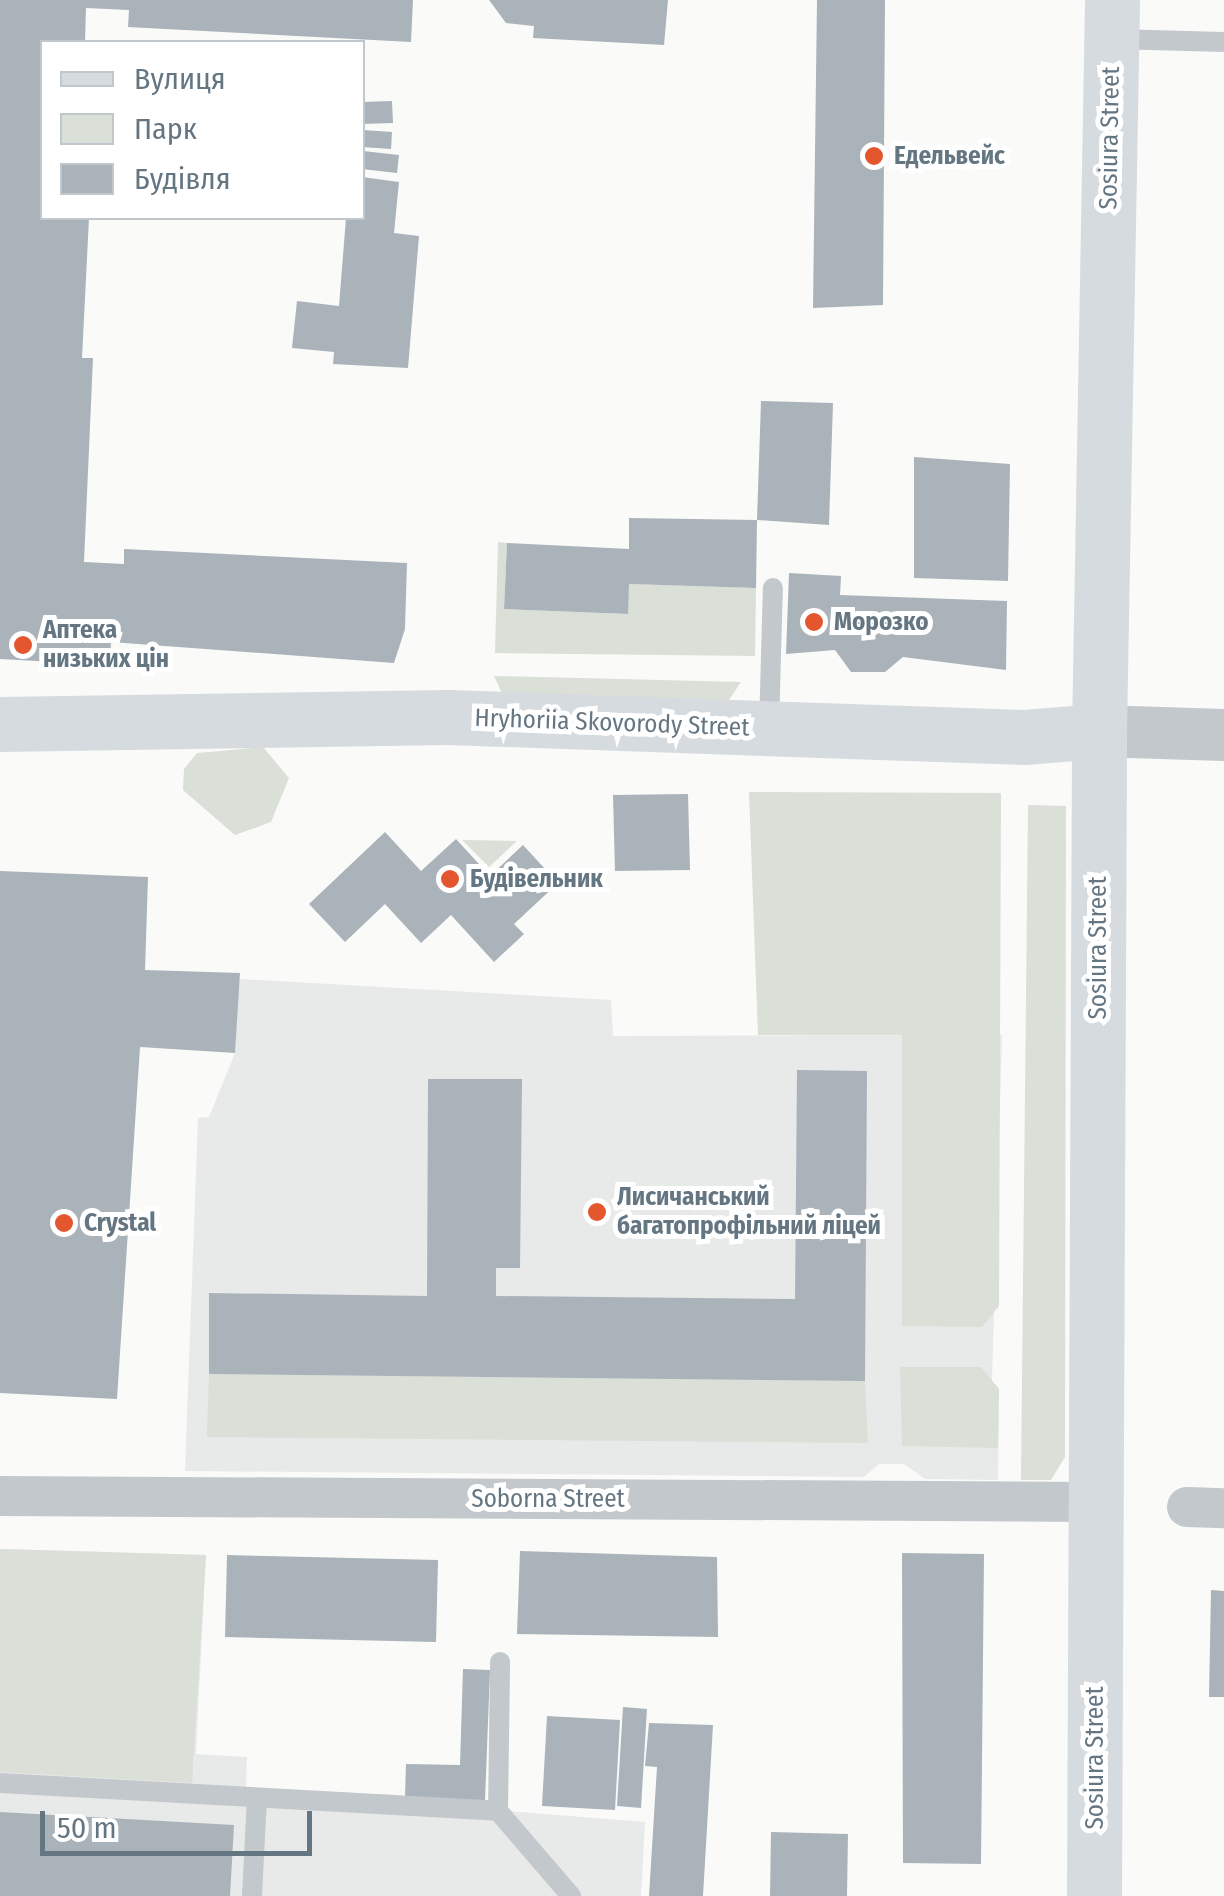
<!DOCTYPE html>
<meta charset="utf-8">
<style>
body{margin:0}
#map{position:relative;width:1224px;height:1896px;overflow:hidden;background:#fafaf8;font-family:"Fira Sans Condensed",sans-serif}
div>[style]{position:absolute}
.built>*{inset:0;background:#e8e9e9}
.green>*{inset:0;background:#dadfd7}
.building>*{inset:0;background:#aab3b9}
.service>*{height:20px;margin:-10px;padding:0 10px;transform-origin:10px;border-radius:10px;background:#c3c8cc}
.minor>*{height:40px;margin:-20px;padding:0 20px;transform-origin:20px;border-radius:20px;background:#c3c8cc}
.tertiary>*{height:52px;margin:-26px;padding:0 26px;transform-origin:26px;border-radius:26px;background:#c3c8cc}
.secondary>*{height:55px;margin:-27.5px;padding:0 27.5px;transform-origin:27.5px;border-radius:27.5px;background:#d6dbdf}
.primary>*{height:55px;margin:-27.5px;padding:0 27.5px;transform-origin:27.5px;border-radius:27.5px;background:#d6dbdf}
.dots>*{width:28px;height:28px;translate:-50% -50%;box-sizing:border-box;border:5px solid #fff;border-radius:50%}
span{translate:-50% -50%;white-space:nowrap;text-align:center;line-height:1.15;-webkit-text-stroke:10px #fff;paint-order:stroke}
.street-label{font-size:25px;color:#657683}
.poi-label{font-size:25px;color:#657683;font-weight:700}
.left{translate:0 -50%;text-align:left}
.legend{position:absolute;left:40px;top:40px;width:325px;height:180px;box-sizing:border-box;background:#fff;border:2px solid #c1c8cd;margin:0;padding:12px 18px;list-style:none;font-size:30px;color:#657683}
.legend li{display:flex;align-items:center;gap:20px;height:50px}
.legend b{width:50px;border:2px solid #c1c8cd}
.scale{position:absolute;left:40px;top:1811px;width:272px;height:45px;box-sizing:border-box;border:5px solid #657683;border-top:0;padding-left:12px;font-size:30px;line-height:35px;white-space:nowrap;color:#657683;-webkit-text-stroke:8px #fff;paint-order:stroke}
</style>
<div id="map">
<div class="built">
<i style="clip-path:polygon(239px 979px,611px 1000px,613px 1036px,1002px 1035px,992px 1381px,999px 1389px,998px 1480px,925px 1479px,904px 1464px,879px 1464px,864px 1477px,185px 1471px,198px 1118px,209px 1117px,235px 1053px)"></i>
<i style="clip-path:polygon(0 1549px,206px 1555px,196px 1754px,247px 1757px,246px 1787px,395px 1795px,395px 1802px,645px 1822px,641px 1896px,0 1896px)"></i>
</div>
<div class="green">
<i style="clip-path:polygon(498px 542px,507px 543px,504px 609px,627px 614px,629px 584px,756px 588px,755px 656px,495px 653px)"></i>
<i style="clip-path:polygon(494px 676px,741px 682px,729px 700px,502px 693px)"></i>
<i style="clip-path:polygon(263px 747px,289px 778px,271px 822px,235px 835px,183px 790px,184px 769px,197px 753px)"></i>
<i style="clip-path:polygon(749px 792px,1001px 793px,999px 1306px,982px 1327px,902px 1326px,902px 1035px,758px 1035px)"></i>
<i style="clip-path:polygon(1028px 805px,1066px 806px,1065px 1457px,1051px 1480px,1021px 1480px)"></i>
<i style="clip-path:polygon(462px 840px,517px 841px,489px 867px)"></i>
<i style="clip-path:polygon(900px 1367px,981px 1367px,999px 1389px,998px 1448px,902px 1446px)"></i>
<i style="clip-path:polygon(209px 1374px,865px 1381px,868px 1443px,207px 1437px)"></i>
<i style="clip-path:polygon(0 1549px,206px 1555px,192px 1783px,0 1772px)"></i>
</div>
<div class="building">
<i style="clip-path:polygon(0 0,413px 0,411px 42px,128px 27px,129px 10px,86px 8px,85px 42px,42px 42px,42px 218px,89px 218px,82px 358px,93px 358px,84px 562px,124px 564px,124px 549px,407px 563px,405px 629px,394px 663px,111px 642px,110px 665px,0 659px)"></i>
<i style="clip-path:polygon(489px 0,668px 0,664px 45px,533px 38px,534px 26px,506px 23px)"></i>
<i style="clip-path:polygon(817px 0,885px 0,883px 305px,813px 308px)"></i>
<i style="clip-path:polygon(392px 101px,393px 123px,362px 124px,362px 102px)"></i>
<i style="clip-path:polygon(363px 130px,392px 132px,391px 149px,362px 147px)"></i>
<i style="clip-path:polygon(363px 151px,399px 155px,397px 173px,362px 169px)"></i>
<i style="clip-path:polygon(362px 177px,399px 182px,394px 233px,419px 236px,408px 368px,333px 364px,334px 352px,292px 348px,297px 301px,339px 306px,346px 218px,362px 218px)"></i>
<i style="clip-path:polygon(761px 401px,833px 403px,829px 525px,757px 520px)"></i>
<i style="clip-path:polygon(914px 457px,1010px 464px,1008px 581px,914px 578px)"></i>
<i style="clip-path:polygon(629px 518px,757px 520px,756px 588px,629px 584px,628px 614px,504px 609px,507px 543px,629px 549px)"></i>
<i style="clip-path:polygon(789px 573px,841px 576px,840px 595px,1007px 601px,1006px 670px,903px 657px,885px 672px,851px 672px,835px 650px,786px 654px)"></i>
<i style="clip-path:polygon(688px 794px,690px 870px,615px 871px,613px 795px)"></i>
<i style="clip-path:polygon(385px 832px,421px 871px,456px 839px,490px 876px,523px 845px,558px 883px,514px 924px,524px 934px,494px 962px,451px 915px,421px 943px,385px 904px,345px 942px,309px 904px)"></i>
<i style="clip-path:polygon(0 871px,148px 877px,145px 970px,240px 973px,235px 1053px,140px 1047px,117px 1399px,0 1393px)"></i>
<i style="clip-path:polygon(797px 1070px,867px 1071px,865px 1381px,209px 1374px,209px 1293px,427px 1296px,428px 1079px,522px 1079px,520px 1268px,496px 1268px,496px 1296px,795px 1299px)"></i>
<i style="clip-path:polygon(520px 1551px,717px 1557px,718px 1637px,517px 1634px)"></i>
<i style="clip-path:polygon(902px 1553px,984px 1554px,981px 1864px,903px 1863px)"></i>
<i style="clip-path:polygon(227px 1555px,438px 1560px,436px 1642px,225px 1637px)"></i>
<i style="clip-path:polygon(1211px 1590px,1224px 1591px,1224px 1697px,1209px 1697px)"></i>
<i style="clip-path:polygon(463px 1669px,490px 1670px,485px 1801px,405px 1798px,406px 1764px,460px 1765px)"></i>
<i style="clip-path:polygon(623px 1707px,647px 1709px,641px 1808px,617px 1806px)"></i>
<i style="clip-path:polygon(547px 1716px,620px 1720px,615px 1810px,542px 1806px)"></i>
<i style="clip-path:polygon(649px 1723px,713px 1725px,703px 1896px,649px 1896px,657px 1767px,645px 1766px)"></i>
<i style="clip-path:polygon(0 1812px,234px 1825px,230px 1896px,0 1896px)"></i>
<i style="clip-path:polygon(771px 1832px,848px 1834px,847px 1896px,770px 1896px)"></i>
</div>
<div class="service">
<i style="left:1113px;top:39px;width:111px;rotate:1.5deg"></i>
<i style="left:769px;top:727px;width:139px;rotate:-88.4deg"></i>
<i style="left:0;top:1783px;width:499px;rotate:3.2deg"></i>
<i style="left:498px;top:1811px;width:112px;rotate:49.3deg"></i>
<i style="left:498px;top:1811px;width:149px;rotate:-89.2deg"></i>
<i style="left:252px;top:1896px;width:98px;rotate:-87.1deg"></i>
</div>
<div class="minor">
<i style="left:0;top:1496px;width:1096px;rotate:0.31deg"></i>
<i style="left:1187px;top:1507px;width:37px;rotate:2deg"></i>
</div>
<div class="tertiary">
<i style="left:1099px;top:731px;width:125px;rotate:1.8deg"></i>
</div>
<div class="secondary">
<i style="left:0;top:724px;width:448px;rotate:-0.9deg"></i>
<i style="left:448px;top:717px;width:576px;rotate:1.99deg"></i>
<i style="left:1024px;top:737px;width:75px;rotate:-4.6deg"></i>
</div>
<div class="primary">
<i style="left:1094px;top:1896px;width:1165px;rotate:-89.75deg"></i>
<i style="left:1099px;top:731px;width:731px;rotate:-88.98deg"></i>
</div>
<div class="dots">
<i style="left:874px;top:156px;background:#e4572e"></i>
<i style="left:814px;top:622px;background:#e4572e"></i>
<i style="left:23px;top:645px;background:#e4572e"></i>
<i style="left:450px;top:879px;background:#e4572e"></i>
<i style="left:597px;top:1212px;background:#e4572e"></i>
<i style="left:64px;top:1223px;background:#e4572e"></i>
</div>
<div class="street-label">
<span style="left:1110px;top:138px;rotate:-89deg">Sosiura Street</span>
<span style="left:612px;top:723px;rotate:2deg">Hryhoriia Skovorody Street</span>
<span style="left:1098px;top:948px;rotate:-90deg">Sosiura Street</span>
<span style="left:548px;top:1499px">Soborna Street</span>
<span style="left:1095px;top:1758px;rotate:-90deg">Sosiura Street</span>
</div>
<div class="poi-label">
<span class="left" style="left:894px;top:156px">Едельвейс</span>
<span class="left" style="left:834px;top:622px">Морозко</span>
<span class="left" style="left:43px;top:645px">Аптека<br>низьких цін</span>
<span class="left" style="left:470px;top:879px">Будівельник</span>
<span class="left" style="left:617px;top:1212px">Лисичанський<br>багатопрофільний ліцей</span>
<span class="left" style="left:84px;top:1223px">Crystal</span>
</div>
<ul class="legend">
<li><b style="height:12px;background:#d6dbdf"></b>Вулиця</li>
<li><b style="height:28px;background:#dadfd7"></b>Парк</li>
<li><b style="height:28px;background:#aab3b9"></b>Будівля</li>
</ul>
<div class="scale">50 m</div>
</div>
